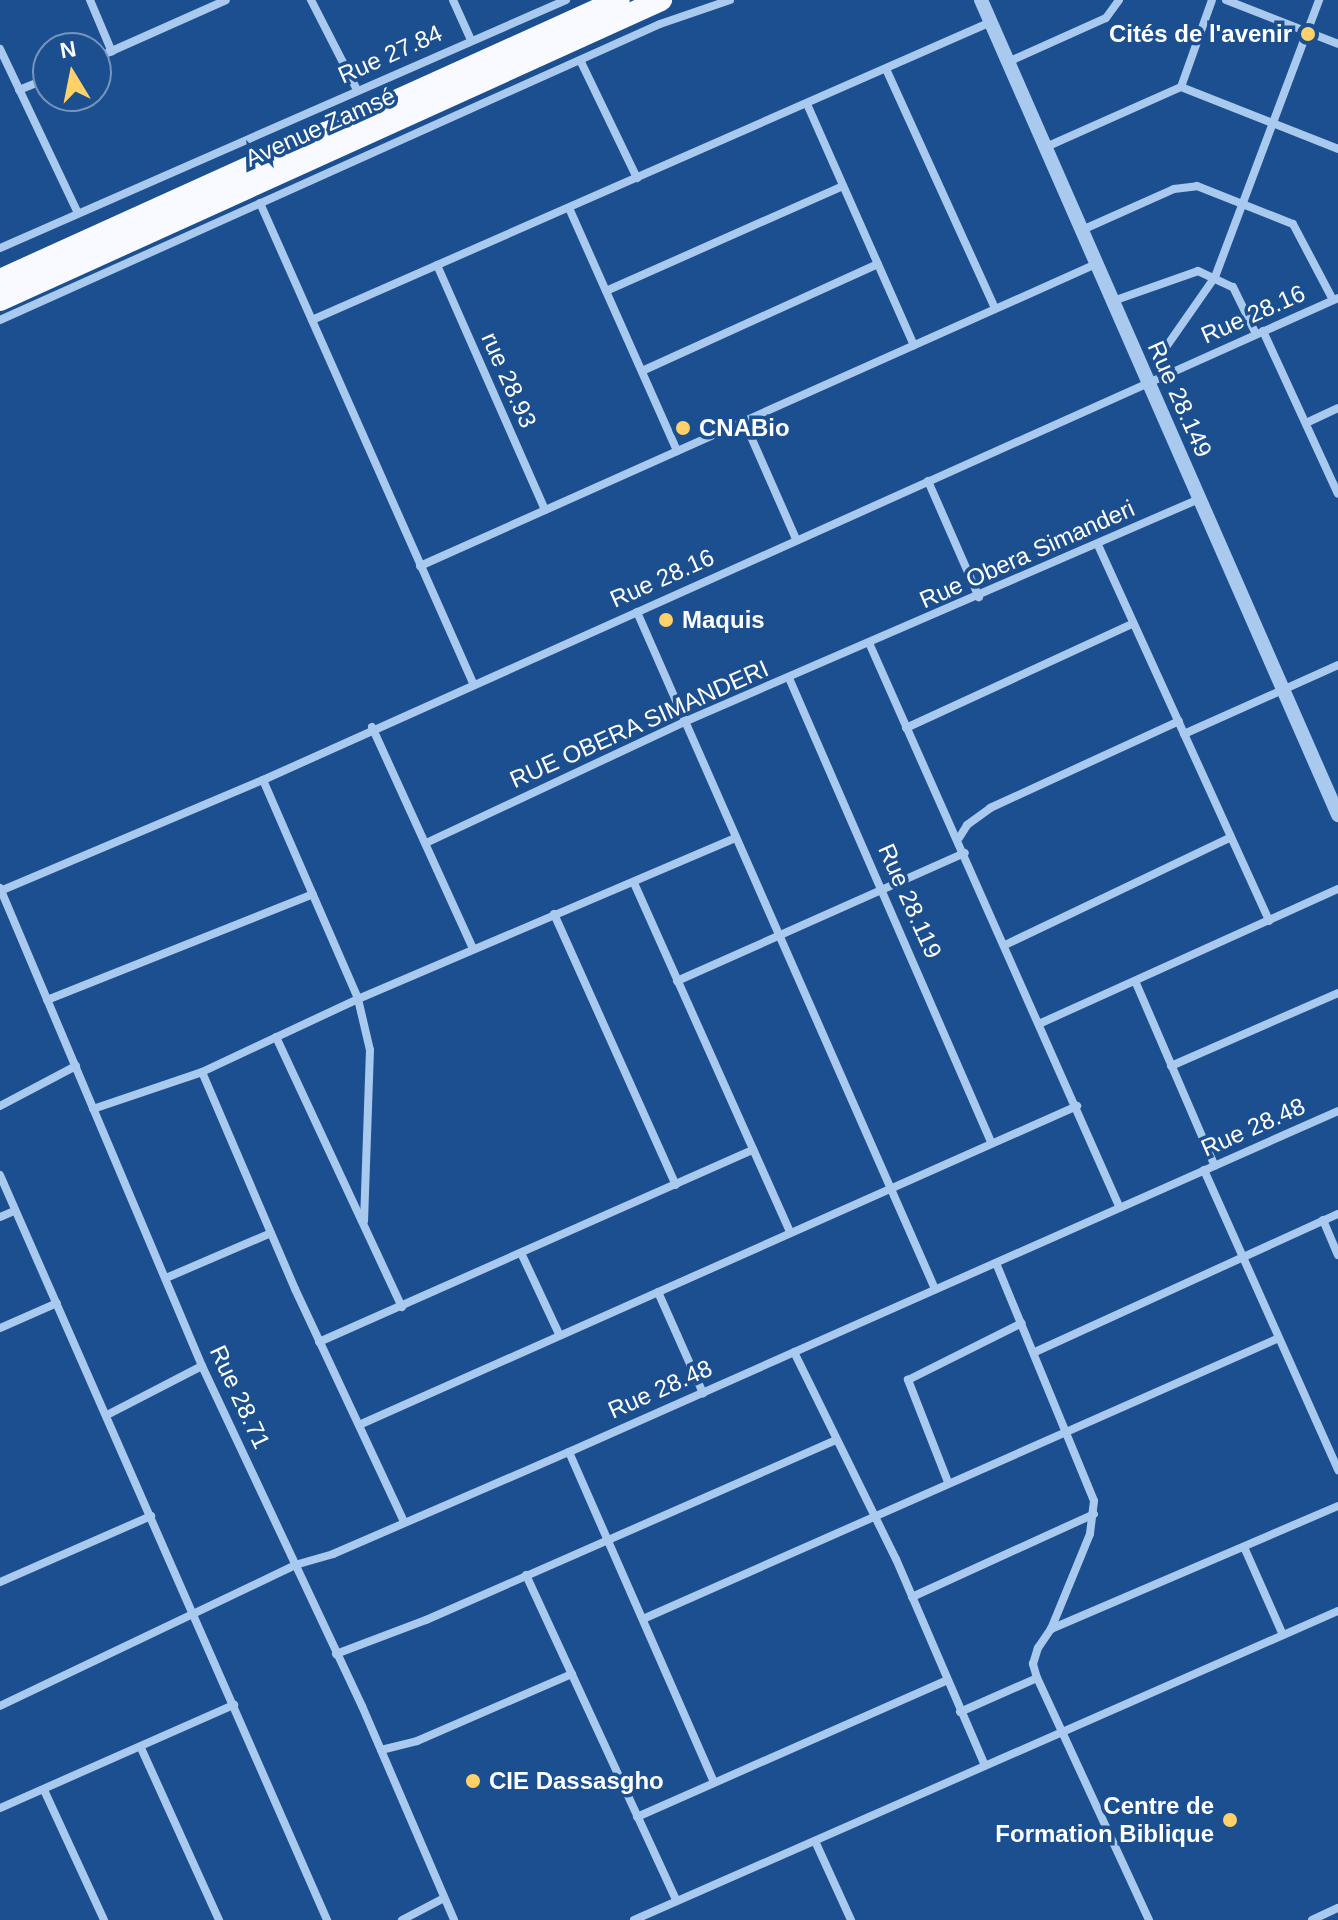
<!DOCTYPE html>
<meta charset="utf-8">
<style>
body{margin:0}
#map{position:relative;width:1338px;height:1920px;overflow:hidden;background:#1b4f8f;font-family:Arial,sans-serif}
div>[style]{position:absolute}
.minor>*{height:8px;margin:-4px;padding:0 4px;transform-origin:4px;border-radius:4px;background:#a9c9ee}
.tertiary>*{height:14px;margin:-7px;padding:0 7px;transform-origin:7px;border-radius:7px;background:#a9c9ee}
.trunk>*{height:22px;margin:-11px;padding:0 11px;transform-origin:11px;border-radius:11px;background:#f8faff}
.dots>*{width:22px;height:22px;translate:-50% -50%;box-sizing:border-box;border:4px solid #1b4f8f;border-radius:50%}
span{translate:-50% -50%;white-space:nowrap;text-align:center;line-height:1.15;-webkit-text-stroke:7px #1b4f8f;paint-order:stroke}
.poi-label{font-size:24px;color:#fff;font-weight:700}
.right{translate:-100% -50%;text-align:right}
.left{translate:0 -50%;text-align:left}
.street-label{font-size:24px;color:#fff}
.north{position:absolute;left:32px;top:32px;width:80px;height:80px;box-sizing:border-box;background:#1b4f8f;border:2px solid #7695bc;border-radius:50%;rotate:350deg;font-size:22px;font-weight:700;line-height:32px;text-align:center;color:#fff}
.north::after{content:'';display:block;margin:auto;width:28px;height:36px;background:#ffd166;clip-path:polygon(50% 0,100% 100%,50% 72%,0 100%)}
</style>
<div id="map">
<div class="minor">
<i style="left:90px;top:0;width:56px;rotate:67.1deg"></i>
<i style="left:311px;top:0;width:101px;rotate:62.9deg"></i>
<i style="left:453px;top:0;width:44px;rotate:65.8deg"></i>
<i style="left:1226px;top:0;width:120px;rotate:21.4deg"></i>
<i style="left:0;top:49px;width:182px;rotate:64.6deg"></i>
<i style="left:96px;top:58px;width:142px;rotate:-24deg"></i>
<i style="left:581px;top:62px;width:129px;rotate:64.2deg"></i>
<i style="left:1008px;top:62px;width:107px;rotate:-24.2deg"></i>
<i style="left:1106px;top:18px;width:22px;rotate:-54deg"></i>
<i style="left:886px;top:69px;width:263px;rotate:65.5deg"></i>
<i style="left:1181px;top:87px;width:92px;rotate:-70.4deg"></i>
<i style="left:19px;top:90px;width:31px;rotate:-22deg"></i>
<i style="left:807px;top:104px;width:264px;rotate:66.1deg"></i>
<i style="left:1046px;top:147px;width:148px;rotate:-24deg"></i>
<i style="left:1181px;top:87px;width:169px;rotate:21.5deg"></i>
<i style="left:260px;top:203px;width:525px;rotate:66.07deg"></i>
<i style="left:569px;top:208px;width:266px;rotate:66deg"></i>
<i style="left:1082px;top:230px;width:101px;rotate:-24deg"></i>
<i style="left:1174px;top:189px;width:23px;rotate:-7deg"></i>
<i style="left:1197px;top:186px;width:103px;rotate:21.6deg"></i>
<i style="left:1293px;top:224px;width:86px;rotate:62.2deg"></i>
<i style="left:0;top:248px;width:618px;rotate:-23.66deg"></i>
<i style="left:437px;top:265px;width:268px;rotate:66.2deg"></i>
<i style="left:606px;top:291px;width:259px;rotate:-23.9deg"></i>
<i style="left:1113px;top:301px;width:90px;rotate:-19.4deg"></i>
<i style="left:1198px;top:271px;width:38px;rotate:25deg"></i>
<i style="left:1233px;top:287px;width:52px;rotate:63.9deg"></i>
<i style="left:0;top:320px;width:723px;rotate:-24.16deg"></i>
<i style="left:660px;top:24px;width:74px;rotate:-18.9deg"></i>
<i style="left:312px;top:320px;width:742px;rotate:-23.7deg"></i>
<i style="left:1263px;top:331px;width:179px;rotate:65.3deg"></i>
<i style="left:642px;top:371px;width:259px;rotate:-24.4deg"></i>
<i style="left:1162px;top:378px;width:28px;rotate:-86deg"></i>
<i style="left:1164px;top:350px;width:89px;rotate:-55.1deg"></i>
<i style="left:1215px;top:277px;width:296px;rotate:-69.4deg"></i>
<i style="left:744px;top:421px;width:129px;rotate:66.2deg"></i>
<i style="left:1306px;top:423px;width:35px;rotate:-25deg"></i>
<i style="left:928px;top:481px;width:127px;rotate:66.3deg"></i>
<i style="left:1098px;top:545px;width:413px;rotate:65.5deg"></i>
<i style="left:420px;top:566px;width:740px;rotate:-24.07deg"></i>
<i style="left:637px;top:612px;width:740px;rotate:66.24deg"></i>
<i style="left:870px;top:645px;width:614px;rotate:66.07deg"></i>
<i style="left:789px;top:678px;width:506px;rotate:66.47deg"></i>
<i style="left:372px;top:727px;width:244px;rotate:65.5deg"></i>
<i style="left:906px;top:728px;width:249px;rotate:-24.7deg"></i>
<i style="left:1184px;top:734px;width:169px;rotate:-24.1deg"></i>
<i style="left:263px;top:780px;width:239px;rotate:66.5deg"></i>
<i style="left:358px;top:999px;width:52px;rotate:76.8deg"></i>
<i style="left:370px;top:1050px;width:171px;rotate:92deg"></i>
<i style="left:959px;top:838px;width:15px;rotate:-58deg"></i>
<i style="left:967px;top:825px;width:29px;rotate:-36deg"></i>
<i style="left:990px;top:808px;width:208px;rotate:-24.7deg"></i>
<i style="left:426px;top:843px;width:285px;rotate:-25.1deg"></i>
<i style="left:684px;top:722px;width:561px;rotate:-23.41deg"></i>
<i style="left:634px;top:883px;width:381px;rotate:65.9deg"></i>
<i style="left:0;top:888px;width:519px;rotate:67.09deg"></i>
<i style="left:202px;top:1366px;width:376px;rotate:64.8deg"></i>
<i style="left:362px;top:1706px;width:233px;rotate:66.7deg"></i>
<i style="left:0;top:891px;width:285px;rotate:-22.9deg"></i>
<i style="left:263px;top:780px;width:1178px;rotate:-24.15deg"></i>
<i style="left:554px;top:914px;width:297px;rotate:65.8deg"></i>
<i style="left:1005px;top:945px;width:250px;rotate:-25.5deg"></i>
<i style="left:677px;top:981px;width:315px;rotate:-24deg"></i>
<i style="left:1136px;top:983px;width:199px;rotate:66.7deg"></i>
<i style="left:47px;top:1000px;width:286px;rotate:-21.7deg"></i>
<i style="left:1041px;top:1023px;width:326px;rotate:-24.3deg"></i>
<i style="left:276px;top:1037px;width:298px;rotate:65deg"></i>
<i style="left:1171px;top:1066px;width:182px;rotate:-23.6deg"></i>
<i style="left:202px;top:1072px;width:236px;rotate:66.8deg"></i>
<i style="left:295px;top:1289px;width:257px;rotate:64.9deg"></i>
<i style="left:0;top:1106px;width:86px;rotate:-27.8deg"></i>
<i style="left:93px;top:1109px;width:115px;rotate:-18.7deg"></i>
<i style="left:202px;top:1072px;width:172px;rotate:-25.1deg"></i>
<i style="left:358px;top:999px;width:409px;rotate:-23.1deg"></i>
<i style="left:1204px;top:1170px;width:329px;rotate:65.9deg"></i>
<i style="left:0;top:1175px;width:814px;rotate:66.3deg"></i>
<i style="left:0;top:1217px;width:15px;rotate:-23deg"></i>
<i style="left:1323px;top:1220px;width:38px;rotate:67deg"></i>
<i style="left:522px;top:1255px;width:87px;rotate:64.9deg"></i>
<i style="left:996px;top:1263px;width:257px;rotate:67.6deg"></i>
<i style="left:1094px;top:1501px;width:33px;rotate:97deg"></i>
<i style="left:1090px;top:1534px;width:103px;rotate:112.3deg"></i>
<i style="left:166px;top:1278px;width:114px;rotate:-23.2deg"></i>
<i style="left:658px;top:1292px;width:111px;rotate:66deg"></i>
<i style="left:0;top:1328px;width:62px;rotate:-23.7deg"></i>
<i style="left:319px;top:1342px;width:475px;rotate:-23.9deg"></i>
<i style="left:794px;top:1352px;width:231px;rotate:63.8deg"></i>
<i style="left:896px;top:1559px;width:225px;rotate:66.7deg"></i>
<i style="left:1035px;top:1352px;width:333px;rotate:-24.5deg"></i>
<i style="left:107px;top:1415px;width:107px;rotate:-27.3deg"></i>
<i style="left:359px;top:1425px;width:786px;rotate:-23.96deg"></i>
<i style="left:569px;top:1452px;width:360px;rotate:66.3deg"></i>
<i style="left:948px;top:1482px;width:110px;rotate:-111.4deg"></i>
<i style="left:908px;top:1380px;width:127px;rotate:-26.6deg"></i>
<i style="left:1244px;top:1547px;width:96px;rotate:66.1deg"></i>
<i style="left:526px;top:1575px;width:358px;rotate:65.2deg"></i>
<i style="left:0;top:1582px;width:165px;rotate:-23.6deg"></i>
<i style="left:912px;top:1597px;width:200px;rotate:-24.5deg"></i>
<i style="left:643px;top:1619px;width:695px;rotate:-23.84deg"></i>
<i style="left:336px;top:1654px;width:96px;rotate:-20.7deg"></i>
<i style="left:426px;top:1620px;width:448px;rotate:-23.7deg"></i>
<i style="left:0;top:1706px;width:327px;rotate:-25.5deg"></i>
<i style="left:295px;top:1565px;width:40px;rotate:-16deg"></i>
<i style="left:333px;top:1554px;width:257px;rotate:-23.4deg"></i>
<i style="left:569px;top:1452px;width:841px;rotate:-23.91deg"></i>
<i style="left:960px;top:1712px;width:84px;rotate:-23.8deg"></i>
<i style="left:141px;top:1748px;width:189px;rotate:65.6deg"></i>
<i style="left:381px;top:1750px;width:37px;rotate:-14deg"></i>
<i style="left:417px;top:1741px;width:169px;rotate:-23.4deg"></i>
<i style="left:44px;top:1790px;width:143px;rotate:65.2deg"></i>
<i style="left:0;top:1808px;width:256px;rotate:-23.8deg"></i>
<i style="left:637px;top:1817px;width:337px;rotate:-23.8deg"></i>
<i style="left:815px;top:1841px;width:87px;rotate:65.5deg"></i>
<i style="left:402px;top:1920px;width:47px;rotate:-27.6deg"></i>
<i style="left:634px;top:1920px;width:769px;rotate:-23.7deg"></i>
<i style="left:1149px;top:1920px;width:267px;rotate:-114.8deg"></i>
<i style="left:1037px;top:1678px;width:15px;rotate:-106deg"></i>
<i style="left:1033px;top:1664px;width:17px;rotate:-73deg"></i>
<i style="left:1038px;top:1648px;width:23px;rotate:-56deg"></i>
<i style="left:1051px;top:1629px;width:312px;rotate:-23.2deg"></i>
<i style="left:1312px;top:1920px;width:29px;rotate:-25deg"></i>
</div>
<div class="tertiary">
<i style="left:981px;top:0;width:890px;rotate:66.34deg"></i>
</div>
<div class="trunk">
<i style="left:0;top:280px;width:679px;rotate:-24.34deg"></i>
<i style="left:0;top:300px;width:726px;rotate:-24.41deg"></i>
</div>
<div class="dots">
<i style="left:1308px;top:34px;background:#ffd166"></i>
<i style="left:683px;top:428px;background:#ffd166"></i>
<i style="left:666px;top:620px;background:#ffd166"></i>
<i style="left:473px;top:1781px;background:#ffd166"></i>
<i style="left:1230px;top:1820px;background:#ffd166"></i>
</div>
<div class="poi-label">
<span class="right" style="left:1292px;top:34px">Cités de l'avenir</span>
<span class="left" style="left:699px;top:428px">CNABio</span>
<span class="left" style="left:682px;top:620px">Maquis</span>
<span class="left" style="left:489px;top:1781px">CIE Dassasgho</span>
<span class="right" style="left:1214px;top:1820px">Centre de<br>Formation Biblique</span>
</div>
<div class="street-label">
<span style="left:390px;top:54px;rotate:-24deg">Rue 27.84</span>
<span style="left:320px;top:127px;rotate:-24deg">Avenue Zamsé</span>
<span style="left:1253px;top:314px;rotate:-24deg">Rue 28.16</span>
<span style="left:509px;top:380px;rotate:66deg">rue 28.93</span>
<span style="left:1180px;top:399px;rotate:66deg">Rue 28.149</span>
<span style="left:1027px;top:554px;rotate:-24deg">Rue Obera Simanderi</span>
<span style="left:662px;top:578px;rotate:-24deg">Rue 28.16</span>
<span style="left:639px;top:724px;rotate:-24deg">RUE OBERA SIMANDERI</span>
<span style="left:910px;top:901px;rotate:66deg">Rue 28.119</span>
<span style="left:1253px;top:1127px;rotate:-24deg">Rue 28.48</span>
<span style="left:660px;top:1389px;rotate:-24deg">Rue 28.48</span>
<span style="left:240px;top:1397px;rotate:65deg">Rue 28.71</span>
</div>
<div class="north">N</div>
</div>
